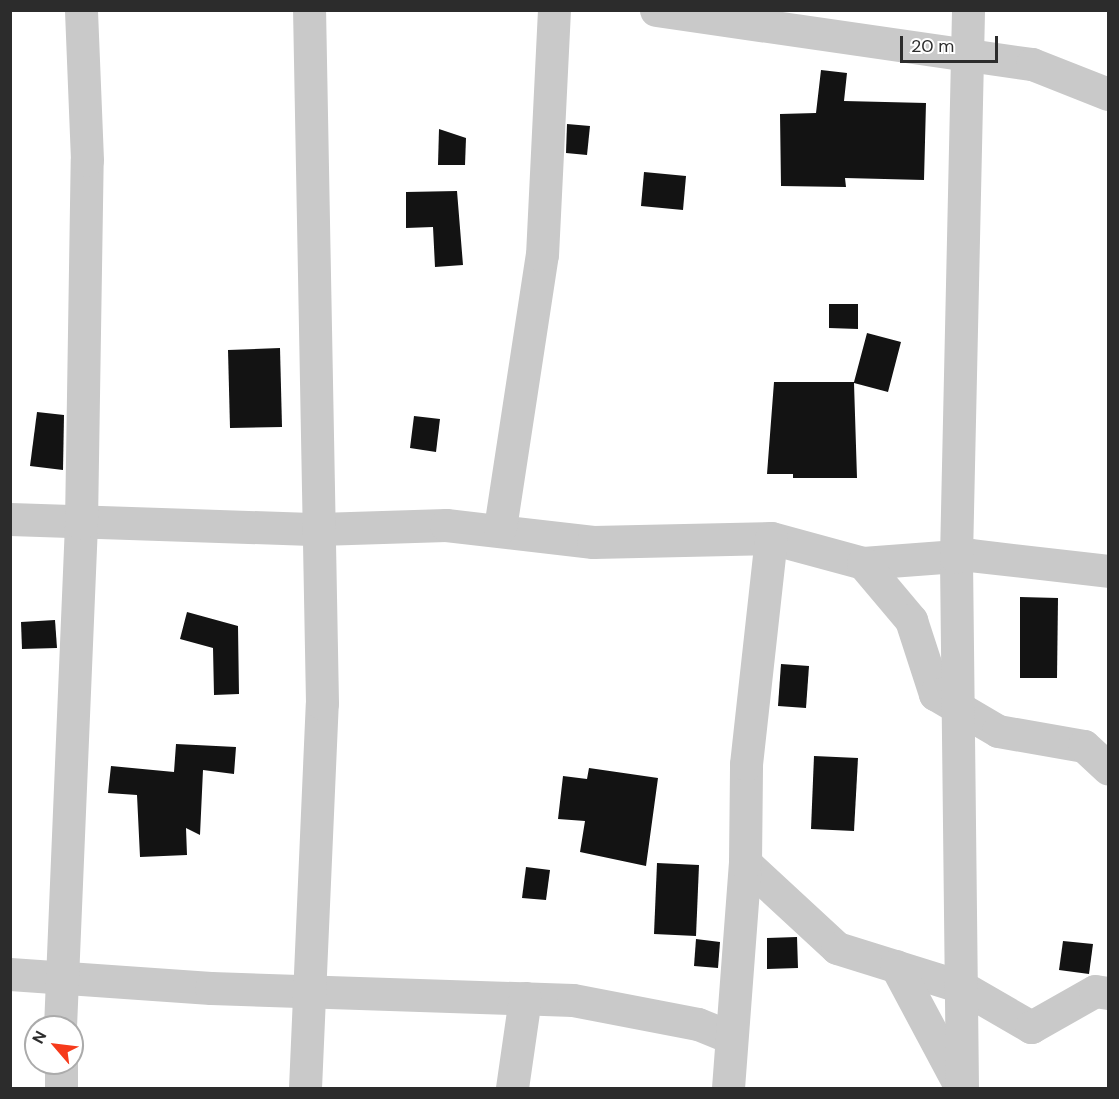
<!DOCTYPE html>
<style>
body{margin:0}
#map{position:relative;width:1119px;height:1099px;overflow:hidden;background:#fff;font-family:"DM Sans",sans-serif}
div>[style]{position:absolute}
.building>*{inset:0;background:#131313}
.minor>*{height:33px;margin:-16.5px;padding:0 16.5px;transform-origin:16.5px;border-radius:16.5px;background:#c9c9c9}
span{translate:-50% -50%;white-space:nowrap;text-align:center;line-height:1.15;-webkit-text-stroke:6px #fff;paint-order:stroke}
.frame{position:absolute;inset:0;border:12px solid #2c2c2c;pointer-events:none}
.north{position:absolute;left:24px;top:1015px;width:60px;height:60px;box-sizing:border-box;background:#fff;border:2px solid #ababab;border-radius:50%;rotate:298deg;font-size:16px;font-weight:700;line-height:24px;text-align:center;color:#2c2c2c}
.north::after{content:'';display:block;margin:auto;width:21px;height:27px;background:#f63a1b;clip-path:polygon(50% 0,100% 100%,50% 72%,0 100%)}
.scale{position:absolute;left:900px;top:36px;width:98px;height:27px;box-sizing:border-box;border:3px solid #2c2c2c;border-top:0;padding-left:8px;font-size:18px;line-height:21px;white-space:nowrap;color:#2c2c2c;-webkit-text-stroke:4px #fff;paint-order:stroke}
</style>
<div id="map">
<div class="building">
<i style="clip-path:polygon(821px 70px,847px 73px,844px 101px,926px 103px,924px 180px,845px 178px,846px 187px,781px 186px,780px 114px,816px 113px)"></i>
<i style="clip-path:polygon(567px 124px,590px 126px,587px 155px,566px 153px)"></i>
<i style="clip-path:polygon(439px 129px,466px 138px,465px 165px,438px 165px)"></i>
<i style="clip-path:polygon(644px 172px,686px 176px,683px 210px,641px 206px)"></i>
<i style="clip-path:polygon(457px 191px,463px 265px,435px 267px,433px 227px,406px 228px,406px 192px)"></i>
<i style="clip-path:polygon(829px 304px,858px 304px,858px 329px,829px 328px)"></i>
<i style="clip-path:polygon(867px 333px,901px 342px,888px 392px,854px 383px,857px 478px,793px 478px,793px 474px,767px 474px,774px 382px,854px 382px)"></i>
<i style="clip-path:polygon(280px 348px,282px 427px,230px 428px,228px 350px)"></i>
<i style="clip-path:polygon(37px 412px,64px 415px,63px 470px,30px 466px)"></i>
<i style="clip-path:polygon(414px 416px,440px 419px,436px 452px,410px 448px)"></i>
<i style="clip-path:polygon(1020px 597px,1058px 598px,1057px 678px,1020px 678px)"></i>
<i style="clip-path:polygon(187px 612px,238px 626px,239px 694px,214px 695px,213px 648px,180px 639px)"></i>
<i style="clip-path:polygon(55px 620px,57px 648px,22px 649px,21px 622px)"></i>
<i style="clip-path:polygon(781px 664px,809px 666px,806px 708px,778px 706px)"></i>
<i style="clip-path:polygon(176px 744px,236px 747px,234px 774px,203px 770px,200px 835px,186px 828px,187px 855px,140px 857px,137px 795px,108px 793px,111px 766px,174px 772px)"></i>
<i style="clip-path:polygon(814px 756px,858px 758px,854px 831px,811px 829px)"></i>
<i style="clip-path:polygon(589px 768px,658px 778px,646px 866px,580px 852px,585px 821px,558px 819px,563px 776px,587px 779px)"></i>
<i style="clip-path:polygon(657px 863px,699px 865px,696px 936px,654px 934px)"></i>
<i style="clip-path:polygon(526px 867px,550px 870px,546px 900px,522px 898px)"></i>
<i style="clip-path:polygon(797px 937px,798px 968px,767px 969px,767px 938px)"></i>
<i style="clip-path:polygon(696px 939px,720px 942px,718px 968px,694px 966px)"></i>
<i style="clip-path:polygon(1063px 941px,1093px 944px,1089px 974px,1059px 970px)"></i>
</div>
<div class="minor">
<i style="left:656px;top:10px;width:380px;rotate:8.2deg"></i>
<i style="left:1032px;top:64px;width:82px;rotate:21.5deg"></i>
<i style="left:10px;top:519px;width:309px;rotate:1.9deg"></i>
<i style="left:319px;top:529px;width:127px;rotate:-1.8deg"></i>
<i style="left:446px;top:525px;width:148px;rotate:6.6deg"></i>
<i style="left:593px;top:542px;width:178px;rotate:-1.3deg"></i>
<i style="left:771px;top:538px;width:95px;rotate:15.2deg"></i>
<i style="left:863px;top:563px;width:107px;rotate:-4.3deg"></i>
<i style="left:970px;top:555px;width:139px;rotate:6.6deg"></i>
<i style="left:500px;top:528px;width:276px;rotate:-81.3deg"></i>
<i style="left:542px;top:255px;width:245px;rotate:-87.2deg"></i>
<i style="left:863px;top:563px;width:75px;rotate:49.9deg"></i>
<i style="left:911px;top:620px;width:78px;rotate:72deg"></i>
<i style="left:935px;top:694px;width:73px;rotate:30.4deg"></i>
<i style="left:998px;top:731px;width:87px;rotate:9.9deg"></i>
<i style="left:1084px;top:746px;width:33px;rotate:43deg"></i>
<i style="left:745px;top:863px;width:125px;rotate:42.7deg"></i>
<i style="left:837px;top:948px;width:131px;rotate:17.3deg"></i>
<i style="left:962px;top:987px;width:80px;rotate:30.1deg"></i>
<i style="left:1031px;top:1027px;width:73px;rotate:-29.4deg"></i>
<i style="left:1095px;top:991px;width:13px;rotate:9deg"></i>
<i style="left:896px;top:966px;width:134px;rotate:61.9deg"></i>
<i style="left:10px;top:974px;width:201px;rotate:4deg"></i>
<i style="left:211px;top:988px;width:362px;rotate:1.9deg"></i>
<i style="left:573px;top:1000px;width:127px;rotate:10.9deg"></i>
<i style="left:698px;top:1024px;width:35px;rotate:22deg"></i>
<i style="left:60px;top:1027px;width:504px;rotate:-87.61deg"></i>
<i style="left:81px;top:523px;width:363px;rotate:-89.1deg"></i>
<i style="left:87px;top:160px;width:150px;rotate:-92.3deg"></i>
<i style="left:61px;top:1063px;width:25px;rotate:90deg"></i>
<i style="left:305px;top:1088px;width:385px;rotate:-87.5deg"></i>
<i style="left:322px;top:703px;width:693px;rotate:-91.07deg"></i>
<i style="left:512px;top:1088px;width:91px;rotate:-81.8deg"></i>
<i style="left:728px;top:1088px;width:226px;rotate:-85.7deg"></i>
<i style="left:745px;top:863px;width:99px;rotate:-89.4deg"></i>
<i style="left:746px;top:764px;width:227px;rotate:-83.7deg"></i>
<i style="left:962px;top:1088px;width:531px;rotate:-90.65deg"></i>
<i style="left:956px;top:557px;width:547px;rotate:-88.74deg"></i>
</div>
<div class="frame"></div>
<div class="north">N</div>
<div class="scale">20 m</div>
</div>
